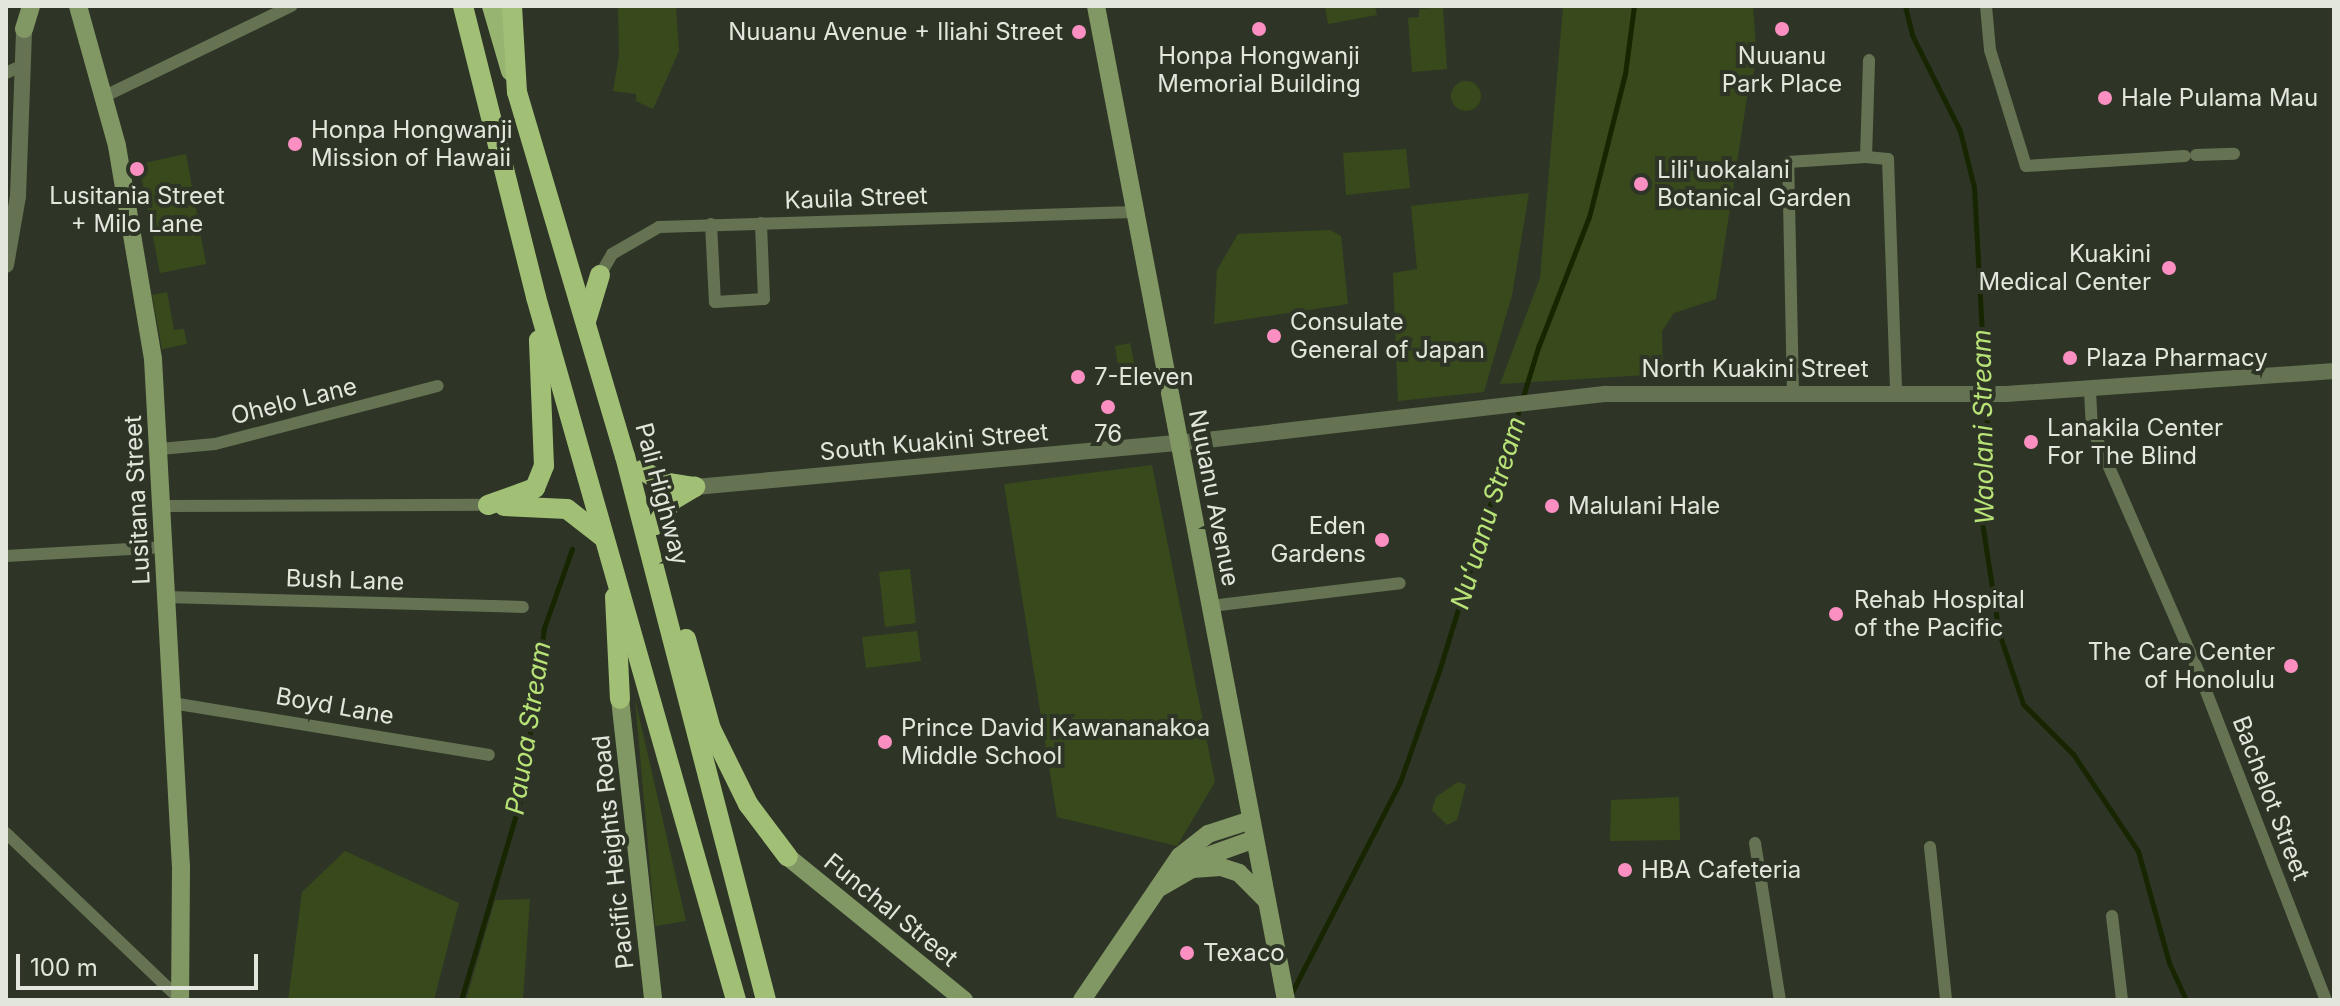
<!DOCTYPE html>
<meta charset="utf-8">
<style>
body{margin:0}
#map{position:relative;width:2340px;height:1006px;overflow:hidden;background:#2e3526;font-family:Inter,sans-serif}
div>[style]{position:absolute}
.green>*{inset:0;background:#384a1b}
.round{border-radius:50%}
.stream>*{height:5px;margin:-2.5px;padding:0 2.5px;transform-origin:2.5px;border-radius:2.5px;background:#172600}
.minor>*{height:12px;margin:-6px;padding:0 6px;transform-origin:6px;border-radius:6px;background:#657353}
.tertiary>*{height:16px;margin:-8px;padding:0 8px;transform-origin:8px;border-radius:8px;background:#657353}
.secondary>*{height:18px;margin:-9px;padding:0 9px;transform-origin:9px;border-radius:9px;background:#829864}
.primary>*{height:20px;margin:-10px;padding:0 10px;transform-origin:10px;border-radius:10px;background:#97b470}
.trunk>*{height:20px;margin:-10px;padding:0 10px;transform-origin:10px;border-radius:10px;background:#a1c076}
.dots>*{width:22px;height:22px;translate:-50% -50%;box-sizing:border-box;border:4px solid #2e3526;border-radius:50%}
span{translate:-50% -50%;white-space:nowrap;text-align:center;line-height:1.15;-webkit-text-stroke:8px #2e3526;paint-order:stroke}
.poi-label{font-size:24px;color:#e2e6dd}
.right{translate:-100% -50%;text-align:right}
.left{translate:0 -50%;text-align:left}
.street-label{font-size:24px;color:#e2e6dd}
.water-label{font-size:26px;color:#b8e377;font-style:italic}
.frame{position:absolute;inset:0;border:8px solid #e2e6dd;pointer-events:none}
.scale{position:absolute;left:16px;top:954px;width:242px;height:36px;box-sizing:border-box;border:4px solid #e2e6dd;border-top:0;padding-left:10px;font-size:24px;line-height:28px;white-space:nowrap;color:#e2e6dd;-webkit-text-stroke:6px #2e3526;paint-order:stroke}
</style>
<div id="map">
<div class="green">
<i style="clip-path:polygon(618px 6px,676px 6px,679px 51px,653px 109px,636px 101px,636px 94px,613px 91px,619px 56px)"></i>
<i style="clip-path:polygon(1325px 6px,1375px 6px,1377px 15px,1328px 24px)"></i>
<i style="clip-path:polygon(1563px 6px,1753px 6px,1757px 61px,1748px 91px,1716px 299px,1674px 313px,1662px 331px,1663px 374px,1500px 384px,1540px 278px)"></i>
<i style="clip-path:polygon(1443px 7px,1447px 69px,1412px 72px,1408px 18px,1419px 17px,1419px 9px)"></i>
<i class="round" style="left:1451px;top:81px;width:30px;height:30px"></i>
<i style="clip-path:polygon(1406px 149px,1410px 188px,1346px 195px,1343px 153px)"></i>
<i style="clip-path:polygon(186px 154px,206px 264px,160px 273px,139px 164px)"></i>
<i style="clip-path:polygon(1529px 193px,1512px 295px,1484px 392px,1398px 401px,1393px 273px,1417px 269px,1411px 206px)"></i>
<i style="clip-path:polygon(1330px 230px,1341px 236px,1348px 304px,1214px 324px,1217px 270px,1238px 234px)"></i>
<i style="clip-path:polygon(167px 292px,174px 330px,184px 329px,187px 344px,162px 349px,152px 295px)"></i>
<i style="clip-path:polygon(1130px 343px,1139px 386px,1121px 386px,1115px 346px)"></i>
<i style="clip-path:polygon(1152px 465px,1215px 782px,1177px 846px,1057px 817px,1004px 484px)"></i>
<i style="clip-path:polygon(910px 569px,916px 623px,885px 627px,879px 572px)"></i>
<i style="clip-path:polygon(917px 631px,921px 661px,866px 668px,862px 637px)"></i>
<i style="clip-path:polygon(635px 699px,686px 921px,655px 926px,635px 698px)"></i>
<i style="clip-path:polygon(1458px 782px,1466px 785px,1457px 820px,1447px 825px,1432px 810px,1436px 797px)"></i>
<i style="clip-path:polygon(1679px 797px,1680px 840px,1610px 841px,1611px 800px)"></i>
<i style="clip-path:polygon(345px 851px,459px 903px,434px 1000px,288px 1000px,302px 892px)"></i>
<i style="clip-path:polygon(530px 899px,523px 1000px,466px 1000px,495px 900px)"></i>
</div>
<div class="stream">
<i style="left:1905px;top:6px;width:30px;rotate:76deg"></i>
<i style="left:1912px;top:35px;width:107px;rotate:63.4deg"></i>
<i style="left:1960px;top:131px;width:58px;rotate:76deg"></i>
<i style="left:1974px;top:187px;width:241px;rotate:86.9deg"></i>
<i style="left:1987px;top:428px;width:81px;rotate:94.9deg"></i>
<i style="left:1980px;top:509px;width:125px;rotate:81.3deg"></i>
<i style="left:1999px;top:633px;width:75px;rotate:71.3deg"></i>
<i style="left:2023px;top:704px;width:71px;rotate:45deg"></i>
<i style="left:2073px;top:754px;width:117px;rotate:56.2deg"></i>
<i style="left:2138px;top:851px;width:116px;rotate:74.5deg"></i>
<i style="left:2169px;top:963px;width:41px;rotate:65.3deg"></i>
<i style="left:1292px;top:992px;width:236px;rotate:-62.8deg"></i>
<i style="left:1400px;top:782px;width:121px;rotate:-70.7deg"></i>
<i style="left:1440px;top:668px;width:338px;rotate:-73deg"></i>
<i style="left:1539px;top:345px;width:137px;rotate:-68.7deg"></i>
<i style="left:1589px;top:217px;width:147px;rotate:-75.9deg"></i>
<i style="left:1625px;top:74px;width:69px;rotate:-82.5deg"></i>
<i style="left:461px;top:1000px;width:211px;rotate:-73.5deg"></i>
<i style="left:521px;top:798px;width:172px;rotate:-82.3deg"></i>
<i style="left:544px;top:628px;width:84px;rotate:-70.5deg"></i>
</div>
<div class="minor">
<i style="left:1986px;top:6px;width:44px;rotate:84.8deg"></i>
<i style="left:1990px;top:50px;width:121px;rotate:72.8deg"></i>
<i style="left:2026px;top:166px;width:159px;rotate:-3.6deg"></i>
<i style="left:6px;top:73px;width:19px;rotate:-25deg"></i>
<i style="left:105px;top:96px;width:207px;rotate:-25.8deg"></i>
<i style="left:2196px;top:155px;width:38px;rotate:-2deg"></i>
<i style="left:1866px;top:157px;width:97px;rotate:-88.2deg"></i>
<i style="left:711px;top:224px;width:78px;rotate:87.1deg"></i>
<i style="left:715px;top:302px;width:49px;rotate:-3.5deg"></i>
<i style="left:764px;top:299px;width:76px;rotate:-92.3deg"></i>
<i style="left:600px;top:275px;width:24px;rotate:-60deg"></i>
<i style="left:612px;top:254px;width:54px;rotate:-29.9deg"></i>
<i style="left:659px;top:227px;width:474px;rotate:-1.8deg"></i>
<i style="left:2090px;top:391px;width:37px;rotate:87deg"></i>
<i style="left:2092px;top:428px;width:267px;rotate:66.4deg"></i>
<i style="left:2199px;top:673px;width:351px;rotate:68.8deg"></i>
<i style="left:1793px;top:393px;width:231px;rotate:-91.2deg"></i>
<i style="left:1788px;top:162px;width:78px;rotate:-3.7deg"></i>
<i style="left:1866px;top:157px;width:22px;rotate:5deg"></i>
<i style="left:1888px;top:159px;width:234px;rotate:88deg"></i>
<i style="left:160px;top:449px;width:55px;rotate:-5.2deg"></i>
<i style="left:215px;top:444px;width:230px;rotate:-14.6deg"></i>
<i style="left:164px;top:506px;width:324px;rotate:-0.2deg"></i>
<i style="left:6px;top:556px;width:160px;rotate:-3.2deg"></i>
<i style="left:166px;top:597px;width:357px;rotate:1.6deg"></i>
<i style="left:1211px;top:606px;width:190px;rotate:-6.9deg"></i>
<i style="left:172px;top:703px;width:321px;rotate:9.3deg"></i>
<i style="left:6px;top:833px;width:242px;rotate:43.7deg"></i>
<i style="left:1755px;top:843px;width:159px;rotate:81deg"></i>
<i style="left:1930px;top:847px;width:154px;rotate:84deg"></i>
<i style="left:2112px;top:916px;width:85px;rotate:83.2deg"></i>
</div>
<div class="tertiary">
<i style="left:6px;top:265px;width:70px;rotate:-80.1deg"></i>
<i style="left:18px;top:196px;width:167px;rotate:-87.9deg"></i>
<i style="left:695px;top:487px;width:505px;rotate:-5.23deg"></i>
<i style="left:1198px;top:441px;width:411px;rotate:-6.6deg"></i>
<i style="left:1606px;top:394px;width:400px"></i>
<i style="left:2006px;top:394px;width:329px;rotate:-4deg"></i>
</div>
<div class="secondary">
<i style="left:78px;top:6px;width:145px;rotate:74.4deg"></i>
<i style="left:117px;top:146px;width:216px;rotate:80.4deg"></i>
<i style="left:153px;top:359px;width:509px;rotate:86.85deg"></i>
<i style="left:181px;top:867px;width:133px;rotate:90.4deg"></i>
<i style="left:1096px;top:6px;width:1012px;rotate:79.18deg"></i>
<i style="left:24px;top:29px;width:24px;rotate:-73deg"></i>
<i style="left:620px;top:699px;width:303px;rotate:83.7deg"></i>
<i style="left:788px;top:857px;width:227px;rotate:39.1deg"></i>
<i style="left:1188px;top:863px;width:71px;rotate:-19.7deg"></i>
<i style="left:1161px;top:887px;width:36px;rotate:-30deg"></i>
<i style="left:1192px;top:869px;width:29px;rotate:-4deg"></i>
<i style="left:1221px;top:867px;width:19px;rotate:18deg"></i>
<i style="left:1239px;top:873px;width:38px;rotate:45deg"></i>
<i style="left:1082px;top:1000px;width:174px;rotate:-55.8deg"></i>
<i style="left:1180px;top:856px;width:36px;rotate:-38deg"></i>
<i style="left:1208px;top:834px;width:45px;rotate:-18deg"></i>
</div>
<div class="primary">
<i style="left:492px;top:6px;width:68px;rotate:73.7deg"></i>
</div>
<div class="trunk">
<i style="left:463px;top:6px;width:300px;rotate:75.9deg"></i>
<i style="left:536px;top:297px;width:731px;rotate:74.12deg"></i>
<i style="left:512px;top:6px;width:86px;rotate:86.7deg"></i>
<i style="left:517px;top:92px;width:380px;rotate:73.5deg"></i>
<i style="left:625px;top:456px;width:562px;rotate:75.47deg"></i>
<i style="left:586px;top:321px;width:48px;rotate:-73.1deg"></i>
<i style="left:642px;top:470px;width:23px;rotate:31deg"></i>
<i style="left:662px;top:482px;width:33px;rotate:9deg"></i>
<i style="left:488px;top:505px;width:50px;rotate:-19.9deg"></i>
<i style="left:535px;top:488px;width:24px;rotate:-68deg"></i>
<i style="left:544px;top:466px;width:126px;rotate:-92.3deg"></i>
<i style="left:504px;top:506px;width:63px;rotate:2.7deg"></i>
<i style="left:567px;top:509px;width:46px;rotate:37.9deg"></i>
<i style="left:656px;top:525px;width:30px;rotate:-56deg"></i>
<i style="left:673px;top:500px;width:26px;rotate:-31deg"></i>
<i style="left:615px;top:597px;width:102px;rotate:87.2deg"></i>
<i style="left:686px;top:639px;width:93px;rotate:74.5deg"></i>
<i style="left:711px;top:729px;width:84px;rotate:63.7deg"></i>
<i style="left:748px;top:804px;width:66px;rotate:53deg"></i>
</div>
<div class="dots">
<i style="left:1259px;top:29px;background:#fc8fc1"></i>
<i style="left:1782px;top:29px;background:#fc8fc1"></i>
<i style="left:1079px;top:32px;background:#fc8fc1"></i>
<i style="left:2105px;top:98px;background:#fc8fc1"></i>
<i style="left:295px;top:144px;background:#fc8fc1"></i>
<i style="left:137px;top:169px;background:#fc8fc1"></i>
<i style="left:1641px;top:184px;background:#fc8fc1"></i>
<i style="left:2169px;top:268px;background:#fc8fc1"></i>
<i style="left:1274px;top:336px;background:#fc8fc1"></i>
<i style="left:2070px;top:358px;background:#fc8fc1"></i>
<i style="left:1078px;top:377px;background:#fc8fc1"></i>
<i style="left:1108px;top:407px;background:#fc8fc1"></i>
<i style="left:2031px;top:442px;background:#fc8fc1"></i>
<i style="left:1552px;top:506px;background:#fc8fc1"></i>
<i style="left:1382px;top:540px;background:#fc8fc1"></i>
<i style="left:1836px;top:614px;background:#fc8fc1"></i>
<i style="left:2291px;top:666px;background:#fc8fc1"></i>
<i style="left:885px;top:742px;background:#fc8fc1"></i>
<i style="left:1625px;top:870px;background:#fc8fc1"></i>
<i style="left:1187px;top:953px;background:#fc8fc1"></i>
</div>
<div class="poi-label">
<span class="right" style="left:1063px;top:32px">Nuuanu Avenue + Iliahi Street</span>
<span style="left:1259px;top:70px">Honpa Hongwanji<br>Memorial Building</span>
<span style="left:1782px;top:70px">Nuuanu<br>Park Place</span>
<span class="left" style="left:2121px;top:98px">Hale Pulama Mau</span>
<span class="left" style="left:311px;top:144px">Honpa Hongwanji<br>Mission of Hawaii</span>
<span class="left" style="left:1657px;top:184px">Lili'uokalani<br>Botanical Garden</span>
<span style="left:137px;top:210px">Lusitania Street<br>+ Milo Lane</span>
<span class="right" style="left:2151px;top:268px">Kuakini<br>Medical Center</span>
<span class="left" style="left:1290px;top:336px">Consulate<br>General of Japan</span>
<span class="left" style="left:2086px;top:358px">Plaza Pharmacy</span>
<span class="left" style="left:1094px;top:377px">7-Eleven</span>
<span class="left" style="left:2047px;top:442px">Lanakila Center<br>For The Blind</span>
<span style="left:1108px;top:434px">76</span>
<span class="left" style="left:1568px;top:506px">Malulani Hale</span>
<span class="right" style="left:1366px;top:540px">Eden<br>Gardens</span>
<span class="left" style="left:1854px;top:614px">Rehab Hospital<br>of the Pacific</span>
<span class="right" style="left:2275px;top:666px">The Care Center<br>of Honolulu</span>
<span class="left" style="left:901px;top:742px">Prince David Kawananakoa<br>Middle School</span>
<span class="left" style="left:1641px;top:870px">HBA Cafeteria</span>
<span class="left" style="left:1203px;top:953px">Texaco</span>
</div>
<div class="street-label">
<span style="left:856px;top:198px;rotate:-2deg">Kauila Street</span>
<span style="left:1755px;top:369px">North Kuakini Street</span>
<span style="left:294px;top:401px;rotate:-14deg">Ohelo Lane</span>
<span style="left:934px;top:442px;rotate:-5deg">South Kuakini Street</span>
<span style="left:662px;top:494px;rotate:75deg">Pali Highway</span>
<span style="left:1214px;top:498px;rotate:79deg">Nuuanu Avenue</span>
<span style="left:137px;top:500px;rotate:-93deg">Lusitana Street</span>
<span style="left:345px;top:580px;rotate:2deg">Bush Lane</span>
<span style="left:335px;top:706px;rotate:10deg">Boyd Lane</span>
<span style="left:2271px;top:798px;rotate:69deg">Bachelot Street</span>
<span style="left:613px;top:852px;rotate:-96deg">Pacific Heights Road</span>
<span style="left:891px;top:910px;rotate:39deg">Funchal Street</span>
</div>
<div class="water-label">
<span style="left:1983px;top:427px;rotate:-91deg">Waolani Stream</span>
<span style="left:1488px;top:513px;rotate:-73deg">Nuʻuanu Stream</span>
<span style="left:528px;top:728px;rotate:-81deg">Pauoa Stream</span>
</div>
<div class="frame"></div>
<div class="scale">100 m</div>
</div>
